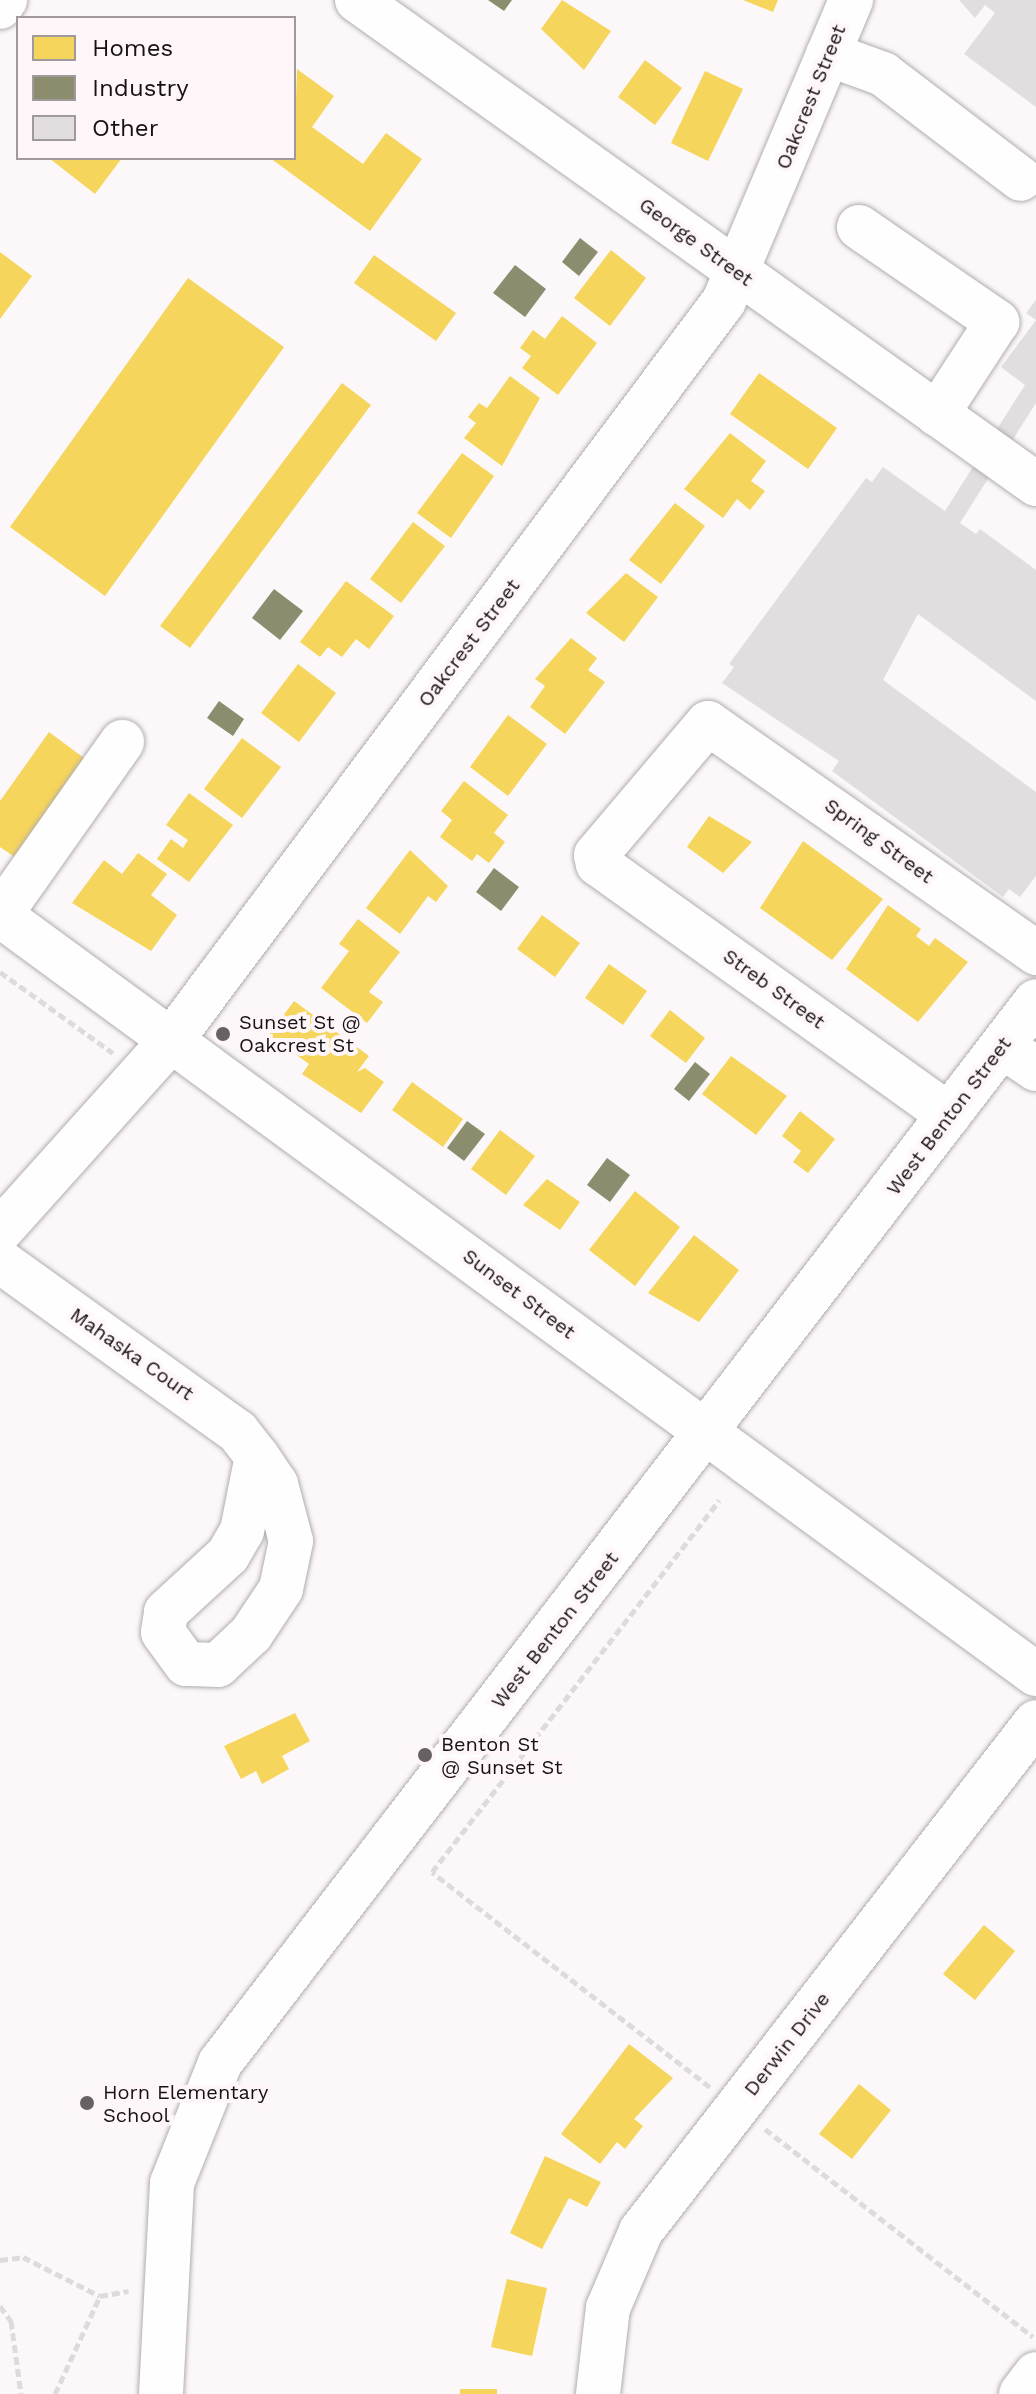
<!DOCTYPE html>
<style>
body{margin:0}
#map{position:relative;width:1036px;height:2394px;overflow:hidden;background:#fcf8f9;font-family:"Work Sans",sans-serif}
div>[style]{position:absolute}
.homes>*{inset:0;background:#f6d55c}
.industry>*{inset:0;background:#8c8c6e}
.building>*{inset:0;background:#e2ddde}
.path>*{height:5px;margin-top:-2.5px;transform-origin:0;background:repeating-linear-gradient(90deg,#dddbdb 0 8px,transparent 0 12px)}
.roads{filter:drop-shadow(0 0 2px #b1adae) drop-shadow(0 0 2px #b1adae)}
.minor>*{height:44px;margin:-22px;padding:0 22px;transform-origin:22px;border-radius:22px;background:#fffefe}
.dots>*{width:22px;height:22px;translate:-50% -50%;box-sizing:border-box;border:4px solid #fef6f8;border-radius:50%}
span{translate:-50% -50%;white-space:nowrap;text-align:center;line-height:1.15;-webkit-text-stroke:8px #fef6f8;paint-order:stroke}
.street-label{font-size:20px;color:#161112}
.poi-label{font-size:20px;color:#161112}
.left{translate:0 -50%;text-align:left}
.legend{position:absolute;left:16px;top:16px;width:280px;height:144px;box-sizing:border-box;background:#fef6f8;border:2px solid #a19a9c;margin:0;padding:10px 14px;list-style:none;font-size:24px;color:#161112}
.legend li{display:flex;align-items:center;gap:16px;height:40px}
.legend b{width:40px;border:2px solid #a19a9c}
</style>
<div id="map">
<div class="homes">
<i style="clip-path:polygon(562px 0,611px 31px,584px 70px,541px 29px)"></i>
<i style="clip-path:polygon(743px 0,778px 0,773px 12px)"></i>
<i style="clip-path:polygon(645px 60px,682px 88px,655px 125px,618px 97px)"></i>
<i style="clip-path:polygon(297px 69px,334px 96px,312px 127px,363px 164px,386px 133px,422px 159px,370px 231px,270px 158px,294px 158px)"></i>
<i style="clip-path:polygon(705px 71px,743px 89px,708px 161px,671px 143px)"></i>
<i style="clip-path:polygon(49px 158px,122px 158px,95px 194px)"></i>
<i style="clip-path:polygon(611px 250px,646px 278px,610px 326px,574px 298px)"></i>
<i style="clip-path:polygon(0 252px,32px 276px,0 319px)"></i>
<i style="clip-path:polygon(374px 255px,456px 313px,436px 341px,354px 283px)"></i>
<i style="clip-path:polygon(188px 278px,284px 347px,105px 596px,10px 527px)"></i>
<i style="clip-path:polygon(562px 316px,597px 343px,558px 395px,522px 368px,531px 356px,520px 348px,533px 330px,545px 339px)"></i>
<i style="clip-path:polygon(759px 373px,837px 428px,808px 469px,730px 414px)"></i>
<i style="clip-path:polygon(510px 376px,540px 398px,502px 466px,464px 438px,476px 423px,468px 417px,479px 403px,487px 408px)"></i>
<i style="clip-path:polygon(342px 383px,371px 405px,190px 648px,160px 626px)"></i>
<i style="clip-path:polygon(730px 433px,766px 461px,751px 481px,765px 491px,750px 510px,737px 499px,723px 518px,684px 489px)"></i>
<i style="clip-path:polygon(462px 453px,494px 476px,451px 538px,417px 513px)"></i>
<i style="clip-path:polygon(675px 503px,705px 526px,661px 584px,629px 560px)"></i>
<i style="clip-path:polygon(413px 522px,445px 546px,401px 603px,370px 579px)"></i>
<i style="clip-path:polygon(626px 573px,658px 597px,624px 642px,586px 613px)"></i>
<i style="clip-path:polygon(346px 581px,394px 616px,369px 649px,356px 639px,342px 657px,328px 647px,320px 657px,300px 642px)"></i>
<i style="clip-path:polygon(571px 638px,597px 658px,588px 670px,605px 682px,565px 734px,530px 707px,545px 686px,535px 679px)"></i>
<i style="clip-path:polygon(298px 664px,336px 693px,299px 742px,261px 713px)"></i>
<i style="clip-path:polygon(508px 715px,547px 744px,508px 796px,470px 767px)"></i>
<i style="clip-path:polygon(49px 732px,92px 764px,22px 862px,0 847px,0 801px)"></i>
<i style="clip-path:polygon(242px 738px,281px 767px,242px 818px,204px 789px)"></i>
<i style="clip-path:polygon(464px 781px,508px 815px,494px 833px,505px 842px,489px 863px,477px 854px,472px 861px,440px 837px,452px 820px,441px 811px)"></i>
<i style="clip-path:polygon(189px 793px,233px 825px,189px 882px,157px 859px,171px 839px,183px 848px,188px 840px,166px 825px)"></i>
<i style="clip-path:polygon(709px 816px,752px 842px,723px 873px,687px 847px)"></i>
<i style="clip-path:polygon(803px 841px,883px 899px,832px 960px,760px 908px)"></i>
<i style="clip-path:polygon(410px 850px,448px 886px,436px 902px,428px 896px,400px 934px,366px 908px)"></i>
<i style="clip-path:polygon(138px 853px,167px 874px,151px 895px,177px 915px,151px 951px,72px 903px,104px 860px,122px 874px)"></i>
<i style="clip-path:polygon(888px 905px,921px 929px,916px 936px,929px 946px,935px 938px,968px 962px,918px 1022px,846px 969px)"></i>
<i style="clip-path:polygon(542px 915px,580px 943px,555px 977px,517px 949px)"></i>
<i style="clip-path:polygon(358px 919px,400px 952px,369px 992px,383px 1002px,367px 1023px,321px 988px,349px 951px,339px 944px)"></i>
<i style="clip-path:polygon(609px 964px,647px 991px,623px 1025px,585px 998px)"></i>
<i style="clip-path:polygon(294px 1001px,369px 1056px,357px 1072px,365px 1068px,384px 1082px,361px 1113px,302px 1074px,309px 1064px,269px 1035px)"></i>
<i style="clip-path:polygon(670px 1010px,705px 1038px,686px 1063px,650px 1036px)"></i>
<i style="clip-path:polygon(731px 1056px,787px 1096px,756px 1135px,702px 1094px)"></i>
<i style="clip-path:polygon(412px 1082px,463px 1119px,443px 1147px,392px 1110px)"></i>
<i style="clip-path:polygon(800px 1111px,835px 1139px,808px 1173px,793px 1162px,801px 1151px,782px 1136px)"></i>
<i style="clip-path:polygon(500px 1130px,535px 1156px,506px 1195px,471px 1169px)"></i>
<i style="clip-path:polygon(547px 1179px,580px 1202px,560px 1230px,523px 1205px)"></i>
<i style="clip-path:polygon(635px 1191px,680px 1227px,635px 1286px,589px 1250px)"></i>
<i style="clip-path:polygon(694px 1235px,739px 1270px,699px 1322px,648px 1293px)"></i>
<i style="clip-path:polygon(295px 1713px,310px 1741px,282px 1756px,289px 1769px,262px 1784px,256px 1771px,241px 1779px,224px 1746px)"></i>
<i style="clip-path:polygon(984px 1925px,1015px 1951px,975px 2000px,943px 1974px)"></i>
<i style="clip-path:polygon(629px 2044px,673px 2078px,634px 2119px,643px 2126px,625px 2149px,617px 2142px,600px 2164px,561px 2134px)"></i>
<i style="clip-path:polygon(859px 2084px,891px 2110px,852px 2159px,819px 2134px)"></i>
<i style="clip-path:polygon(545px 2156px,601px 2182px,587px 2207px,569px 2198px,542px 2249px,510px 2233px)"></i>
<i style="clip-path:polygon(507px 2279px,547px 2288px,532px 2356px,491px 2347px)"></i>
<i style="clip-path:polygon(460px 2389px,497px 2389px,497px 2394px,460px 2394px)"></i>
</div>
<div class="industry">
<i style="clip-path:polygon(488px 0,512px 0,504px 11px)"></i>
<i style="clip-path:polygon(580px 238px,598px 252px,579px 276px,562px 262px)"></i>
<i style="clip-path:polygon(515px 265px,546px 289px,525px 317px,493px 293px)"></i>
<i style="clip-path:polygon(274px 589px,303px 611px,280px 640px,252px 618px)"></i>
<i style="clip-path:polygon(219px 701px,244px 719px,233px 736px,207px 718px)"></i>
<i style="clip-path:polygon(494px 868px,519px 887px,501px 911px,476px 892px)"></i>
<i style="clip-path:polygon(695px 1062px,710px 1074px,689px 1101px,674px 1089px)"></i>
<i style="clip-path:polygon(467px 1121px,485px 1134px,464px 1161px,447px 1148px)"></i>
<i style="clip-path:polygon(607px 1158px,630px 1175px,610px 1202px,587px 1185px)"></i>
</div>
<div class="building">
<i style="clip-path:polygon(959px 0,1036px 0,1036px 107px,964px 54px,995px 13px,985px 5px,975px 18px)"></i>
<i style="clip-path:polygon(1036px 300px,1036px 403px,960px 523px,976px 534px,980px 529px,1036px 570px,1036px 701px,918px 614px,883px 680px,1036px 792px,1036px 876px,1020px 897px,1009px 889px,1003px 897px,832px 771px,839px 761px,722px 683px,734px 667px,729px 664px,866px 478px,872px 482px,883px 467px,945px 511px,1025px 385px,1001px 367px,1036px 320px,1026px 313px)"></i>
</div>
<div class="path">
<i style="left:0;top:972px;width:139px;rotate:35.6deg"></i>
<i style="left:710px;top:2087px;width:351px;rotate:-142.3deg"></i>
<i style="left:432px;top:1872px;width:470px;rotate:-52.3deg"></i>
<i style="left:765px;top:2129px;width:339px;rotate:37.8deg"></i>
<i style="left:0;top:2260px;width:23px;rotate:-7deg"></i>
<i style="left:23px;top:2257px;width:86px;rotate:26.9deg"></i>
<i style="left:0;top:2306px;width:19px;rotate:54deg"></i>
<i style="left:11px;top:2321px;width:74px;rotate:82.2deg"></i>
<i style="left:55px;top:2394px;width:108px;rotate:-65.3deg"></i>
<i style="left:100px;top:2296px;width:29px;rotate:-10deg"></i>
</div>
<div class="roads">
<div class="minor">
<i style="left:357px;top:0;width:834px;rotate:35.48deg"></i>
<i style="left:0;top:7px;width:9px;rotate:-54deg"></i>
<i style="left:828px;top:54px;width:59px;rotate:20deg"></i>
<i style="left:883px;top:74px;width:173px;rotate:37.3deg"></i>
<i style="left:859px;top:227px;width:168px;rotate:34.5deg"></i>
<i style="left:997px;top:322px;width:110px;rotate:123.1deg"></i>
<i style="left:0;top:915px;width:1284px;rotate:36.23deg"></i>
<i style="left:0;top:915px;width:212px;rotate:-54.8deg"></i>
<i style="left:1002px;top:1046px;width:41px;rotate:34.1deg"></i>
<i style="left:949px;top:1115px;width:432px;rotate:-144.4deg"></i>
<i style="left:598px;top:864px;width:9px;rotate:-103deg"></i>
<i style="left:596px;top:855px;width:173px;rotate:-49.7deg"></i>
<i style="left:708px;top:723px;width:401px;rotate:35deg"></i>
<i style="left:0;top:1231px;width:259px;rotate:-48.1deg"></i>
<i style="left:173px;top:1038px;width:920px;rotate:-53.22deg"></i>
<i style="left:724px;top:301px;width:327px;rotate:-67.1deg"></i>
<i style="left:0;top:1261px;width:293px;rotate:35.7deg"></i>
<i style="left:238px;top:1432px;width:31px;rotate:52deg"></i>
<i style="left:257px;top:1456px;width:34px;rotate:56deg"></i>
<i style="left:276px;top:1484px;width:59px;rotate:75.3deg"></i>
<i style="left:291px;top:1541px;width:49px;rotate:101.8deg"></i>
<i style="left:281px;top:1589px;width:54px;rotate:123.7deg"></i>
<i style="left:251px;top:1634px;width:45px;rotate:136.8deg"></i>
<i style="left:218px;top:1665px;width:32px;rotate:-178deg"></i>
<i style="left:186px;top:1664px;width:39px;rotate:-126deg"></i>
<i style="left:163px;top:1632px;width:20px;rotate:-81deg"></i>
<i style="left:166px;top:1612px;width:84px;rotate:-42.6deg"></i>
<i style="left:228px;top:1555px;width:28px;rotate:-60deg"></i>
<i style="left:242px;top:1531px;width:76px;rotate:-78.7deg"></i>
<i style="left:161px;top:2394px;width:211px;rotate:-87deg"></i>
<i style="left:172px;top:2183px;width:129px;rotate:-68.2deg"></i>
<i style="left:220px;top:2063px;width:1339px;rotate:-52.46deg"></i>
<i style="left:598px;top:2394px;width:87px;rotate:-83.4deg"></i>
<i style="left:608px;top:2308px;width:84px;rotate:-66.8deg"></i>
<i style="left:641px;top:2231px;width:644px;rotate:-52.19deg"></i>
<i style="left:1021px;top:2394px;width:25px;rotate:-53deg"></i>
</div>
</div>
<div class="dots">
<i style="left:223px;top:1034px;background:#666263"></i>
<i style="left:425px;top:1755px;background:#666263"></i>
<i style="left:87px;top:2103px;background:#666263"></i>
</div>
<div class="street-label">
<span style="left:811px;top:97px;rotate:-68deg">Oakcrest Street</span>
<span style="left:696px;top:242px;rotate:36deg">George Street</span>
<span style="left:469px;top:643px;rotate:-53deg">Oakcrest Street</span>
<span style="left:879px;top:841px;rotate:36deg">Spring Street</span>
<span style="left:774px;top:989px;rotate:36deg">Streb Street</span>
<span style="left:949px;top:1116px;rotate:-53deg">West Benton Street</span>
<span style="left:519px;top:1294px;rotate:37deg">Sunset Street</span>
<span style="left:132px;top:1354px;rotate:35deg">Mahaska Court</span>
<span style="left:555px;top:1630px;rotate:-52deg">West Benton Street</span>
<span style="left:787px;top:2044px;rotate:-52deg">Derwin Drive</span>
</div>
<div class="poi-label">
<span class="left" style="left:239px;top:1034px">Sunset St @<br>Oakcrest St</span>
<span class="left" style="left:441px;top:1756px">Benton St<br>@ Sunset St</span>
<span class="left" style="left:103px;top:2104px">Horn Elementary<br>School</span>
</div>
<ul class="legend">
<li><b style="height:22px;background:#f6d55c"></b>Homes</li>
<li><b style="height:22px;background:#8c8c6e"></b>Industry</li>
<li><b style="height:22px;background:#e2ddde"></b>Other</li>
</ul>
</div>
